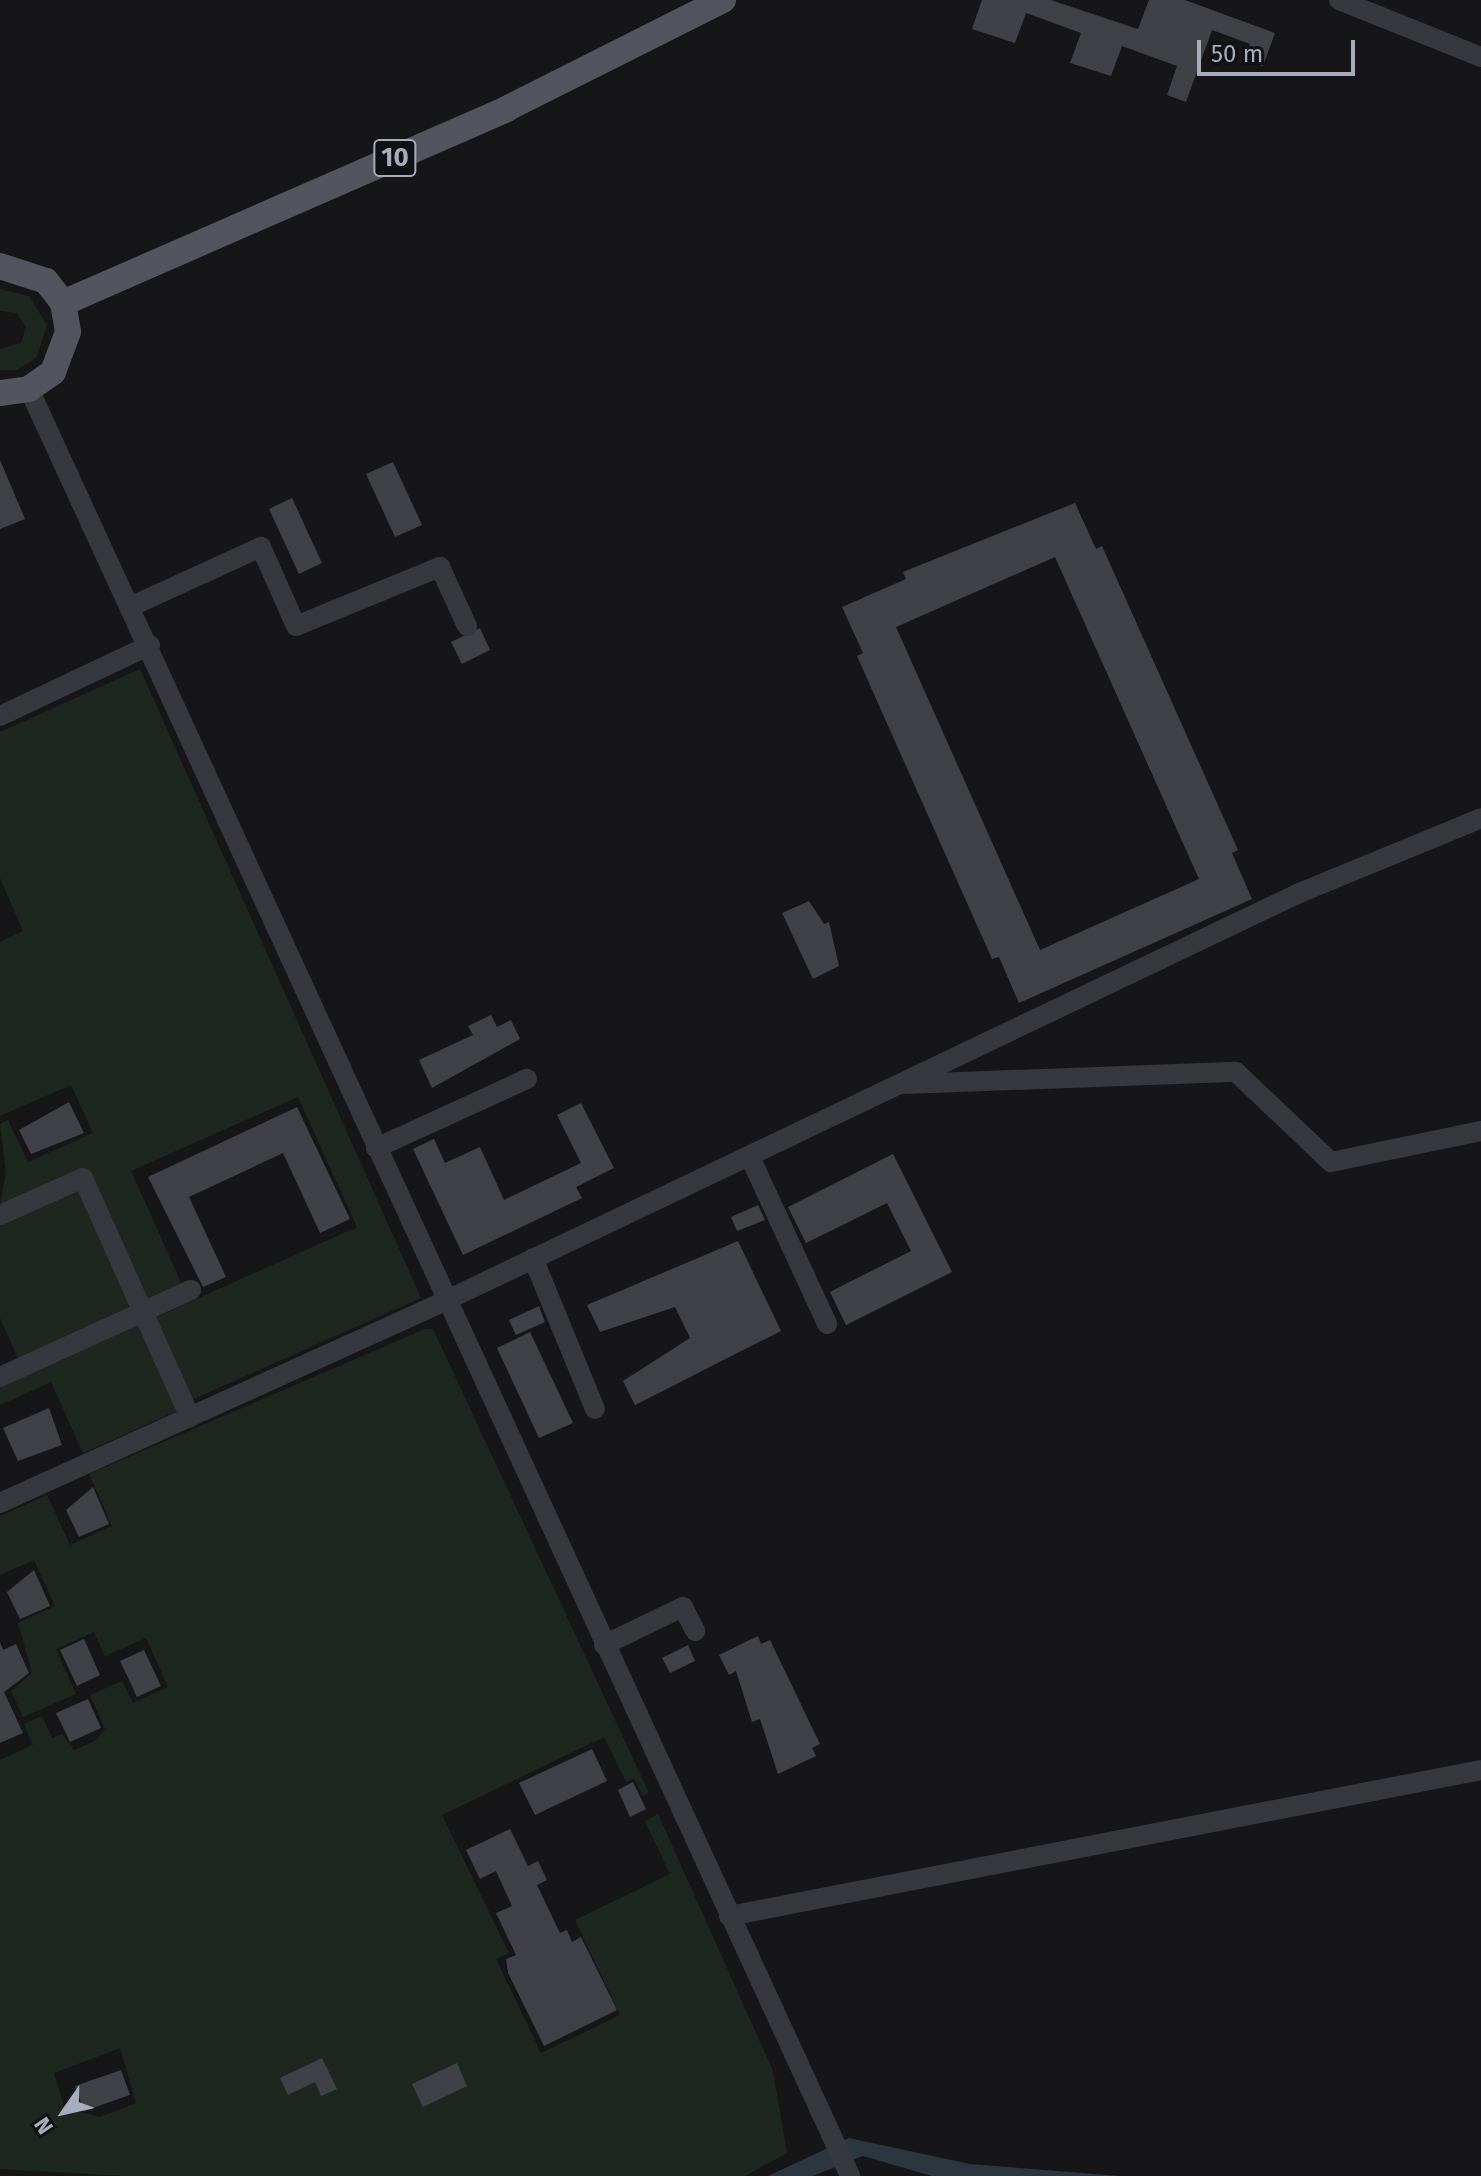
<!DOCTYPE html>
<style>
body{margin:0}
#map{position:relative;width:1481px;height:2176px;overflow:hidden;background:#161618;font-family:"Fira Sans",sans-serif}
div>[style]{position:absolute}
.green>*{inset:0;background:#1e271f}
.water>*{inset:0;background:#2b363e}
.building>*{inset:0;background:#404146}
.minor>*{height:20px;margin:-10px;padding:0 10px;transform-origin:10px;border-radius:10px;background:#37383e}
.major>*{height:26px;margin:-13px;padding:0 13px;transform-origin:13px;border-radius:13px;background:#52555d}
span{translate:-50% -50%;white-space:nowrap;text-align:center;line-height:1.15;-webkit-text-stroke:6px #111113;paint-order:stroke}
.shield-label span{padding:2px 6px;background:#111113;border:2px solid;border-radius:6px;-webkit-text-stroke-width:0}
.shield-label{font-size:26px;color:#a7adba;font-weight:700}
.north{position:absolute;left:24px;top:2072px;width:80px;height:80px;-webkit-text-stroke:6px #111113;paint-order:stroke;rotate:236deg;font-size:22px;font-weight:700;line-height:32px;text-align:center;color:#a7adba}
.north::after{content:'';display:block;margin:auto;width:28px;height:36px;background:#a7adba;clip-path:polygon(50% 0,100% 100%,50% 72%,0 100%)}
.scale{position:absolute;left:1197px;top:40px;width:158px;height:36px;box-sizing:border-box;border:4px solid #a7adba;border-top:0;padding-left:10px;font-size:24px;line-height:28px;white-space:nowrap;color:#a7adba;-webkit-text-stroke:6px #111113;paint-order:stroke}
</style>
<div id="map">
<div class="green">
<i style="clip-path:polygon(0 289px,29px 296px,47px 325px,37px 357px,17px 370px,0 370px,0 349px,21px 343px,26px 327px,17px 313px,0 311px)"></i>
<i style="clip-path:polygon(140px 669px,421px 1298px,189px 1401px,152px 1319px,357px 1227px,298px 1097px,131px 1171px,183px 1287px,146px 1304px,85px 1169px,0 1206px,6px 1172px,0 1124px,8px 1120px,28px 1162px,93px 1133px,71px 1085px,0 1116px,0 942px,23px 931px,0 878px,0 732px)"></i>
<i style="clip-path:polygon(80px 1186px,135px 1306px,18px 1358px,0 1318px,0 1222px)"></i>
<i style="clip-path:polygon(139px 1321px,179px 1410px,83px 1453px,51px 1382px,0 1405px,0 1384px)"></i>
<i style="clip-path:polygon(evenodd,425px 1329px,433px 1329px,649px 1793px,643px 1796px,634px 1778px,626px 1782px,604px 1737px,442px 1815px,509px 1953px,496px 1959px,541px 2053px,620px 2015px,575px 1920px,670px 1874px,645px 1821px,658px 1814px,773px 2071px,787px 2153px,745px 2176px,125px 2176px,0 2169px,0 1760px,33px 1745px,24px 1724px,42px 1716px,52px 1738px,62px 1734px,74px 1750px,95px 1741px,105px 1729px,90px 1695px,122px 1681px,133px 1703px,168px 1687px,146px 1638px,105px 1656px,94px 1632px,56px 1649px,76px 1694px,23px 1717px,11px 1691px,32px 1673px,18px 1623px,55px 1606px,34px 1560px,0 1575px,0 1516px,47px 1495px,70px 1545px,112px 1526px,89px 1474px,425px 1329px,120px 2048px,136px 2103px,100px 2117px,65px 2109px,54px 2073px,120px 2048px)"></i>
</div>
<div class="water">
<i style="clip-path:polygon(849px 2138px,970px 2164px,1120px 2176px,932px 2176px,863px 2156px,813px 2176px,768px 2176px)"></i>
</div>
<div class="building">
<i style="clip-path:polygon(982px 0,1051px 0,1138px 29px,1149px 0,1185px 0,1275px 33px,1263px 66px,1245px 60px,1250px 44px,1212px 30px,1186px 102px,1167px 95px,1177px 66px,1122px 46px,1111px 76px,1070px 63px,1081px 33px,1026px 13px,1015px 43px,972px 29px)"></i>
<i style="clip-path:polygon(0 460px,25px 519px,0 529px)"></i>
<i style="clip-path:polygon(393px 462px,422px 525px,395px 537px,366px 474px)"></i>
<i style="clip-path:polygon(292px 498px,322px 563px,299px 574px,269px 509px)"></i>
<i style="clip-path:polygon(evenodd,1075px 503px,1096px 549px,1102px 546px,1238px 850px,1232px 853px,1252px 899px,1019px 1003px,999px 957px,992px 959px,857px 656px,863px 653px,842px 607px,906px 579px,903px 572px,1075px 503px,1055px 557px,1199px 879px,1040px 950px,896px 627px,1055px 557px)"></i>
<i style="clip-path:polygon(480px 628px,490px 650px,462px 664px,451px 642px)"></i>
<i style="clip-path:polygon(809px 901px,824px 924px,829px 922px,839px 966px,813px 979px,782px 913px)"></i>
<i style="clip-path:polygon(491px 1015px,497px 1027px,511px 1020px,520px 1039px,432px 1088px,419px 1060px,473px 1035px,468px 1026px)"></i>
<i style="clip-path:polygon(69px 1102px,84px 1133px,31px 1154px,19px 1130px)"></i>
<i style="clip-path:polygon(581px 1103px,614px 1168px,576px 1187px,582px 1198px,463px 1255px,413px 1149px,434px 1139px,445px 1163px,480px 1147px,504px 1200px,581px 1163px,557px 1115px)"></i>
<i style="clip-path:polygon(297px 1107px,350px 1219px,320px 1233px,283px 1153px,189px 1197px,226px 1277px,203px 1287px,148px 1177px)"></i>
<i style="clip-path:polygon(893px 1154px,952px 1272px,846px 1325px,830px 1292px,911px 1251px,887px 1203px,806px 1243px,788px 1207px)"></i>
<i style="clip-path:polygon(758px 1205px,765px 1220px,737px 1231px,731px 1217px)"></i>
<i style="clip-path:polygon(738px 1241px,781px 1331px,635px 1405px,623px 1381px,690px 1338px,675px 1307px,600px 1332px,587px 1305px)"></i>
<i style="clip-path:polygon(539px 1306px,545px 1322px,516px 1335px,509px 1320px)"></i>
<i style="clip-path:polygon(530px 1332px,573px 1423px,539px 1438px,497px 1348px)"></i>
<i style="clip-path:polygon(49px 1408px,62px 1445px,18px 1461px,3px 1428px)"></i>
<i style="clip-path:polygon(93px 1487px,109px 1524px,79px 1537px,66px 1510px)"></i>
<i style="clip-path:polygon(34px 1570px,50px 1606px,20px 1619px,7px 1592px)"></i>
<i style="clip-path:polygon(758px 1636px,761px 1644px,770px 1640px,820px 1744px,812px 1748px,816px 1756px,778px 1774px,760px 1719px,752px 1722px,736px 1671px,729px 1675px,719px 1655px)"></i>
<i style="clip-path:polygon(84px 1639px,100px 1675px,77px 1686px,60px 1650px)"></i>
<i style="clip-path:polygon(0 1642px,3px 1650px,16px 1644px,29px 1673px,4px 1692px,23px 1733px,0 1743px)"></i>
<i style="clip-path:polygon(688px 1645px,695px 1661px,670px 1673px,662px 1658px)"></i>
<i style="clip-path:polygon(144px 1650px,161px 1686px,137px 1697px,120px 1661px)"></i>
<i style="clip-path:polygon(88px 1699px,101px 1728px,70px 1742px,56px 1713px)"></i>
<i style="clip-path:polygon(592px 1749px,607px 1781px,535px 1815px,519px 1783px)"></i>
<i style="clip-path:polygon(633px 1782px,646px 1809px,630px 1817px,618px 1790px)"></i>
<i style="clip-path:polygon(510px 1829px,528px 1866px,538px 1861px,547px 1880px,537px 1885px,560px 1933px,567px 1930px,572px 1942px,581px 1937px,617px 2010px,544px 2046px,508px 1973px,506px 1959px,516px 1955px,496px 1913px,512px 1906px,496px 1871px,480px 1879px,466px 1850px)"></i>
<i style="clip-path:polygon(322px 2058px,337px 2089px,321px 2096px,315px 2082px,288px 2095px,280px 2078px)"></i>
<i style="clip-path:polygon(457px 2063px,467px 2086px,423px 2107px,412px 2084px)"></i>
<i style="clip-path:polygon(121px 2070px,130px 2095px,84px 2111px,75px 2086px)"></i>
</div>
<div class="minor">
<i style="left:1339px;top:0;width:153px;rotate:21.9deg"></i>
<i style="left:29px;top:389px;width:1967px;rotate:65.32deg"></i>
<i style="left:132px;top:606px;width:142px;rotate:-24.6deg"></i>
<i style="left:261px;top:547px;width:86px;rotate:66.1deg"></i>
<i style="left:296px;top:626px;width:156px;rotate:-22.3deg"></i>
<i style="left:440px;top:567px;width:65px;rotate:65.4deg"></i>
<i style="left:0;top:716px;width:166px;rotate:-25.3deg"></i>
<i style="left:904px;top:1084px;width:332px;rotate:-2.1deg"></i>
<i style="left:1236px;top:1072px;width:131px;rotate:43.5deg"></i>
<i style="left:1331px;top:1162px;width:153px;rotate:-11.7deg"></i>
<i style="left:376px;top:1148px;width:166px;rotate:-24.6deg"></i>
<i style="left:750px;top:1157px;width:184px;rotate:65.2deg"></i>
<i style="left:0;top:1215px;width:91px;rotate:-24deg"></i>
<i style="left:83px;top:1178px;width:262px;rotate:65.9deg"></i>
<i style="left:533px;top:1258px;width:163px;rotate:67.7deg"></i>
<i style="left:0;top:1377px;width:210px;rotate:-24.5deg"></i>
<i style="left:0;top:1503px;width:489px;rotate:-24.4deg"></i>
<i style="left:445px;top:1301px;width:944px;rotate:-25.53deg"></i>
<i style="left:1297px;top:894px;width:199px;rotate:-22.4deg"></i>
<i style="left:604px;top:1645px;width:88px;rotate:-25.7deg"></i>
<i style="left:683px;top:1607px;width:27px;rotate:63deg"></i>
<i style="left:729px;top:1916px;width:766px;rotate:-10.99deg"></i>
</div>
<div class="major">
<i style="left:0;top:266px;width:48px;rotate:18.1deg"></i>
<i style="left:46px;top:281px;width:28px;rotate:52deg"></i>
<i style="left:63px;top:303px;width:29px;rotate:80deg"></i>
<i style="left:68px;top:332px;width:43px;rotate:110.6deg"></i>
<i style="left:53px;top:372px;width:29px;rotate:145deg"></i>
<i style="left:29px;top:389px;width:29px;rotate:172deg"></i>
<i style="left:63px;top:303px;width:484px;rotate:-23.6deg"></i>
<i style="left:506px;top:109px;width:243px;rotate:-26.7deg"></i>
</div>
<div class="shield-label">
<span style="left:395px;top:158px">10</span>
</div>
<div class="north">N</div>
<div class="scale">50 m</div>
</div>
